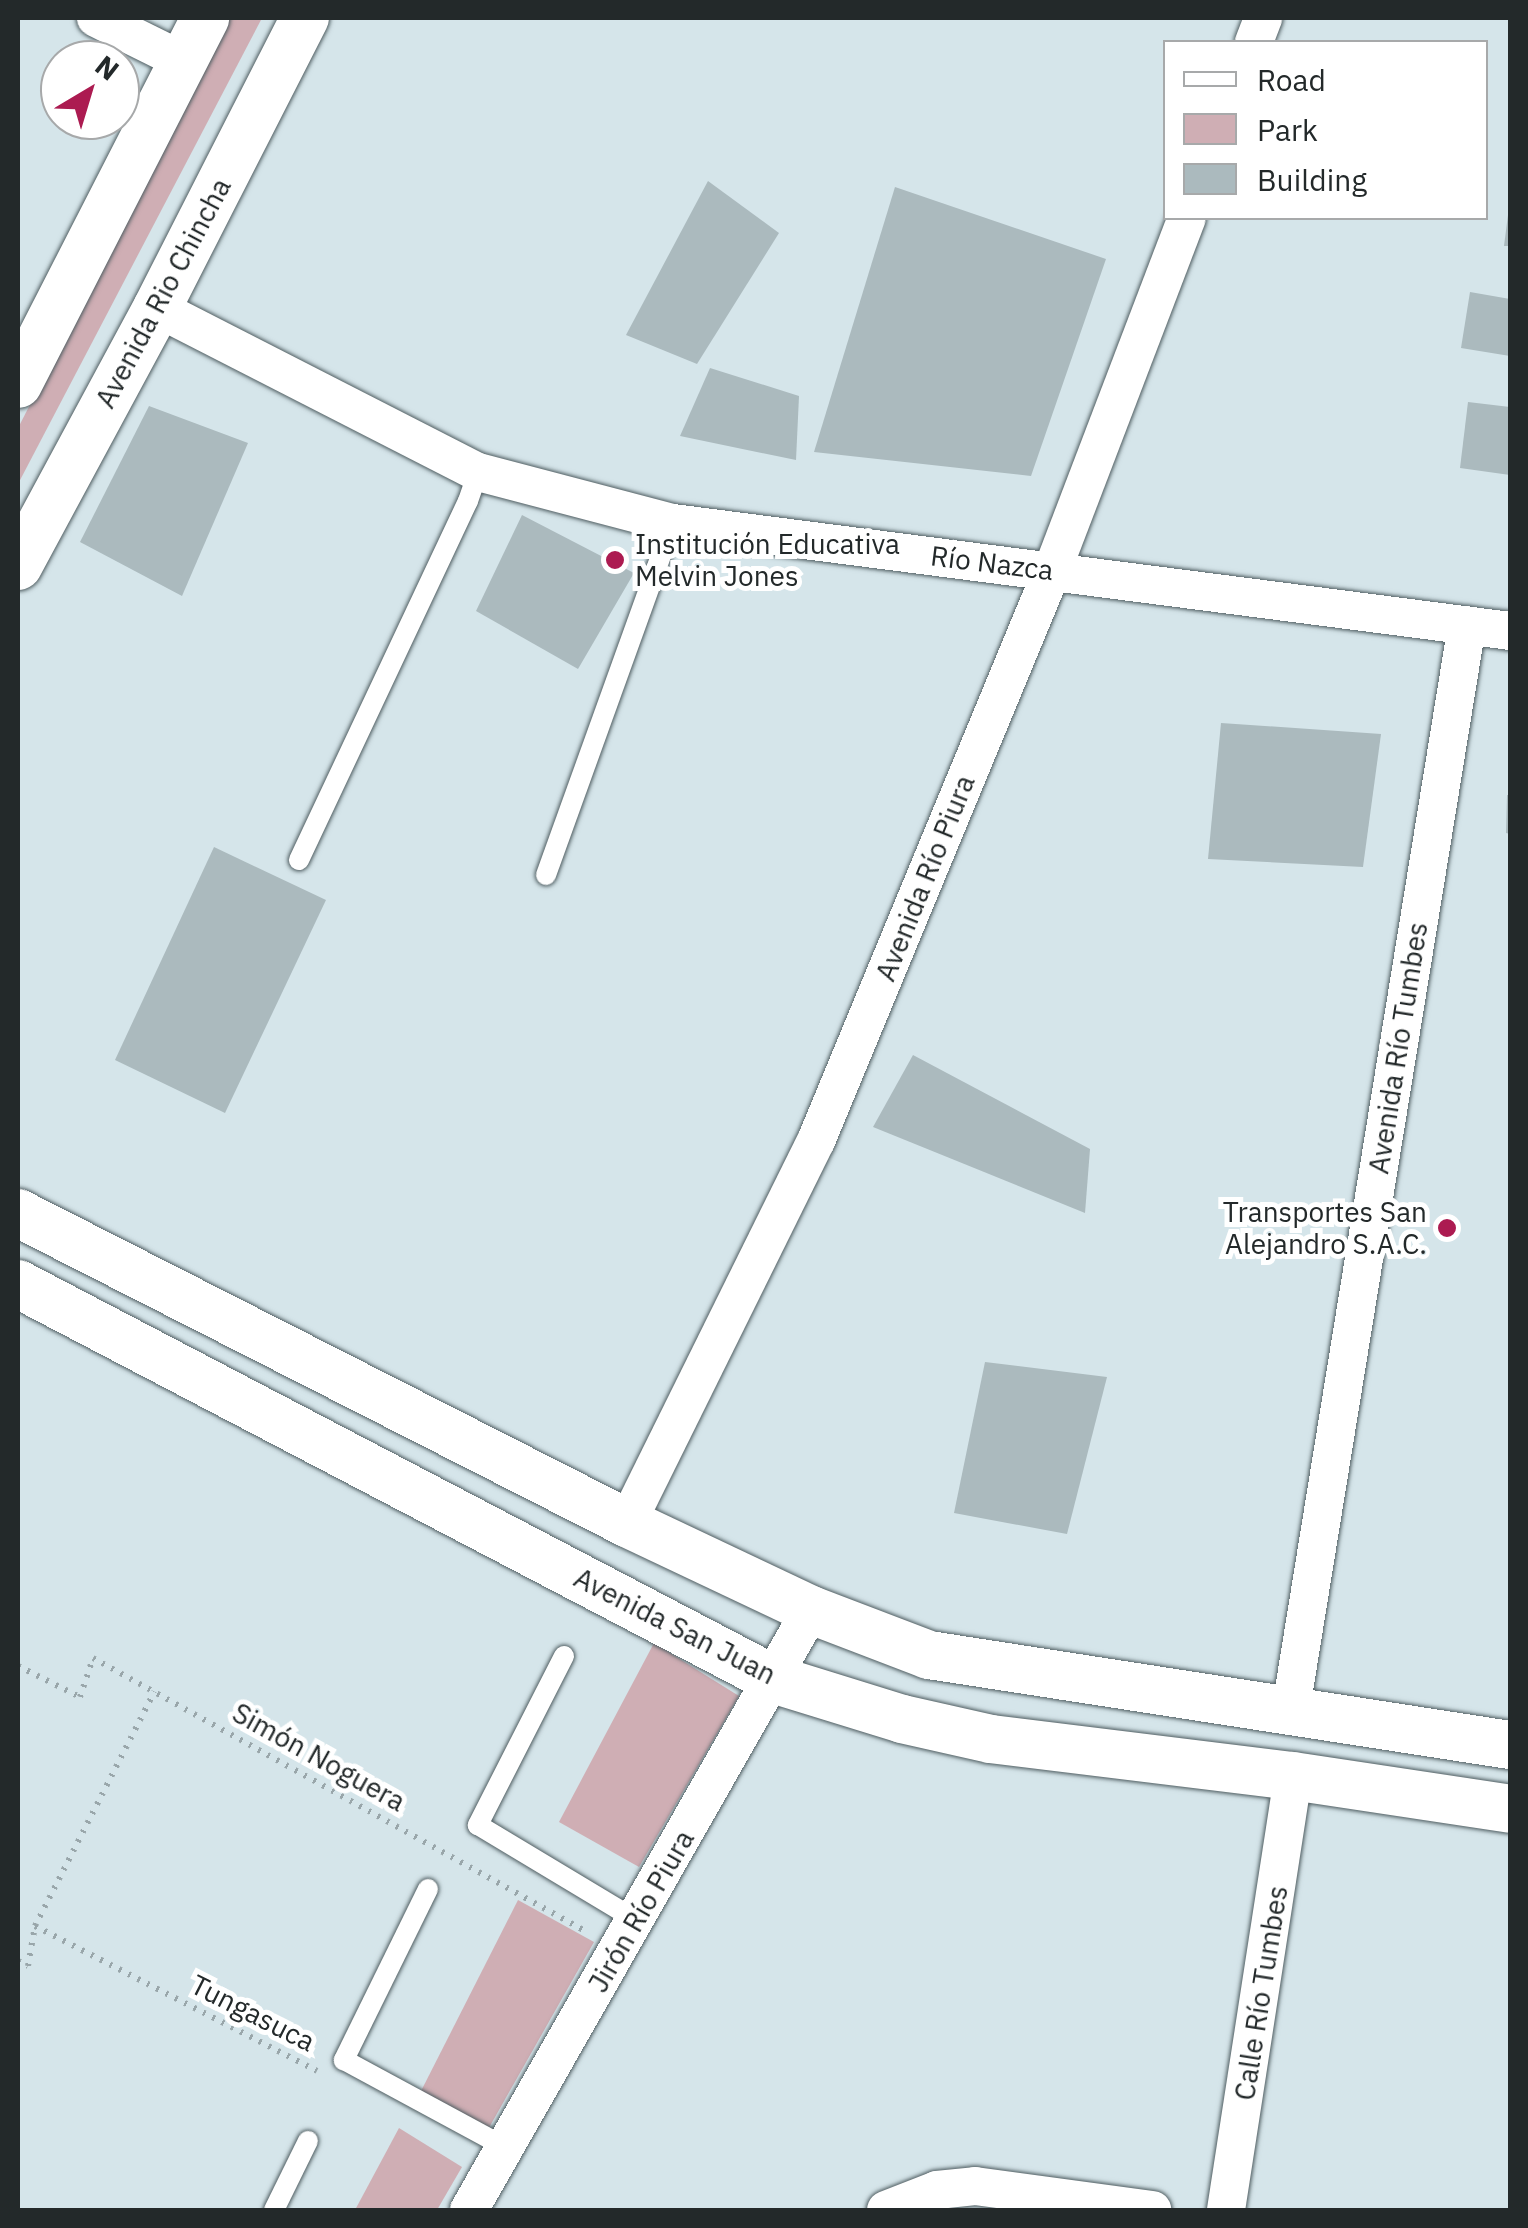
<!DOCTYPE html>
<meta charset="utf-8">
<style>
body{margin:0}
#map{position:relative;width:1528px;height:2228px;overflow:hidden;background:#d5e5ea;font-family:"IBM Plex Sans",sans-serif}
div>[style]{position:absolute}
.green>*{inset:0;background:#cfaeb4}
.building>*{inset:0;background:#abbabe}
.path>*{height:6px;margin-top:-3px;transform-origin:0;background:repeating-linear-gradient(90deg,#99a6aa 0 2.5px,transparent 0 10.5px)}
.roads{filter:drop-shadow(0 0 2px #4f5d61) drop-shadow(0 0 2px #4f5d61)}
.service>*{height:20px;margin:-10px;padding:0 10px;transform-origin:10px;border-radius:10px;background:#fff}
.minor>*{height:38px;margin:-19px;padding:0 19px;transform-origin:19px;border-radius:19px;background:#fff}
.tertiary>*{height:48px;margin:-24px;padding:0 24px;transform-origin:24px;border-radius:24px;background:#fff}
.dots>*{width:28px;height:28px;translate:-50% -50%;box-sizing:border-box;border:5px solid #fff;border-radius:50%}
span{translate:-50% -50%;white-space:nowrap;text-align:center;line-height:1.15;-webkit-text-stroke:10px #fff;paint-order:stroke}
.street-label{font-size:28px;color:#23292a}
.poi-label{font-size:28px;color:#23292a}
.left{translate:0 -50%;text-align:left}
.right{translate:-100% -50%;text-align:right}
.frame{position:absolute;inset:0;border:20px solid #23292a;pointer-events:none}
.legend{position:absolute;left:1163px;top:40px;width:325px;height:180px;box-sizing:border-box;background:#fff;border:2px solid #a7a9aa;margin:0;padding:12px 18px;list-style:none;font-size:30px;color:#23292a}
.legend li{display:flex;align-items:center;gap:20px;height:50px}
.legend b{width:50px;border:2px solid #a7a9aa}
.north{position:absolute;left:40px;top:40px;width:100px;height:100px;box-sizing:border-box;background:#fff;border:2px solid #a7a9aa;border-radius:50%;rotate:38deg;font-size:28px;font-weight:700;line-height:40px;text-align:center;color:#23292a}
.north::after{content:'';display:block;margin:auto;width:35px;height:45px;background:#ac1b51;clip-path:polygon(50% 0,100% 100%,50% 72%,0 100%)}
</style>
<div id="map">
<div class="green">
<i style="clip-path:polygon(229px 18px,262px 18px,18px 484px,18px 428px)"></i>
<i style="clip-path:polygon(654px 1643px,739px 1696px,639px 1867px,559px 1822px)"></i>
<i style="clip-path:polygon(518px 1900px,594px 1942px,486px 2133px,418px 2097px)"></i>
<i style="clip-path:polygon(399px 2128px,462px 2167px,437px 2210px,355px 2210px)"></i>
</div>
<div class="building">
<i style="clip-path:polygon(708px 181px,779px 233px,697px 364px,626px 335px)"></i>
<i style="clip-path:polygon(895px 187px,1106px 259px,1031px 476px,814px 452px)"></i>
<i style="clip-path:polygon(1508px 215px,1510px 216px,1510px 246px,1504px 246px)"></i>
<i style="clip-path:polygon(1470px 292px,1510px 299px,1510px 356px,1461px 348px)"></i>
<i style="clip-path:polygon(710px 368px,799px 396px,796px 460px,680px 436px)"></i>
<i style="clip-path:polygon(1468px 402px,1510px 407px,1510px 475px,1460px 468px)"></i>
<i style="clip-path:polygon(149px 406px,248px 443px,182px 596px,80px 542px)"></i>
<i style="clip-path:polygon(522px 515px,634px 573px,578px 669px,476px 611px)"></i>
<i style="clip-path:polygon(1221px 723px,1381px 734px,1363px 867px,1208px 859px)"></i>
<i style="clip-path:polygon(1507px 795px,1510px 795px,1510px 834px,1506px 833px)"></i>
<i style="clip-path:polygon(214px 847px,326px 900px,225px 1113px,115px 1060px)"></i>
<i style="clip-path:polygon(913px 1055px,1090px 1149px,1085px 1213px,873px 1127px)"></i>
<i style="clip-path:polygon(985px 1362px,1107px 1377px,1067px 1534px,954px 1513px)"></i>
</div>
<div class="path">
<i style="left:18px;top:1666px;width:69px;rotate:26.6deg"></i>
<i style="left:80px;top:1697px;width:41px;rotate:-71.6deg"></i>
<i style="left:93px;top:1658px;width:563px;rotate:29.02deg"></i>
<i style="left:35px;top:1926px;width:263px;rotate:-63deg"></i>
<i style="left:18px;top:1961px;width:11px;rotate:27deg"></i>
<i style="left:28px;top:1966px;width:41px;rotate:-80.1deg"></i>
<i style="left:35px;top:1926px;width:317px;rotate:27.2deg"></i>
</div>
<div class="roads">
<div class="service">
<i style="left:299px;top:860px;width:397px;rotate:-64.8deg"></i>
<i style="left:468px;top:501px;width:31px;rotate:-71deg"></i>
<i style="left:546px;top:875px;width:374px;rotate:-70.2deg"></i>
<i style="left:564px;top:1656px;width:190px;rotate:117deg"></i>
<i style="left:478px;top:1825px;width:184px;rotate:31deg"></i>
<i style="left:428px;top:1889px;width:191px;rotate:116.2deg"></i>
<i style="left:344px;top:2060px;width:183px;rotate:28.4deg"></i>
<i style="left:274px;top:2210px;width:77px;rotate:-63.8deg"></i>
</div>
<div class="minor">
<i style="left:96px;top:18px;width:97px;rotate:26.3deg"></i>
<i style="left:1254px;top:42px;width:26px;rotate:-69deg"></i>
<i style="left:157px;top:308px;width:360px;rotate:27.1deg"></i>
<i style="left:478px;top:472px;width:202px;rotate:14.7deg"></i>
<i style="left:673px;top:523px;width:844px;rotate:7.35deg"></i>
<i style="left:627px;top:1523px;width:426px;rotate:-63.7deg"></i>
<i style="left:816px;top:1141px;width:617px;rotate:-67.51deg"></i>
<i style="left:1052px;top:571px;width:378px;rotate:-69.1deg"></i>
<i style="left:1291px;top:1708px;width:1097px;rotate:-80.77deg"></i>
<i style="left:469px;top:2210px;width:691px;rotate:-60.32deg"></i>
<i style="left:886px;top:2210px;width:55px;rotate:-21.4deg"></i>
<i style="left:937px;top:2190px;width:38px;rotate:-6deg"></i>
<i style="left:975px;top:2186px;width:179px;rotate:7.7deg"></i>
<i style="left:1226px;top:2210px;width:439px;rotate:-81.2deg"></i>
</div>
<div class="tertiary">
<i style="left:18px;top:384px;width:411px;rotate:-62.9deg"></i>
<i style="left:18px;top:566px;width:293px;rotate:-61.7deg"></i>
<i style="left:157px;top:308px;width:326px;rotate:-63deg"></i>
<i style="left:18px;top:1213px;width:683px;rotate:26.98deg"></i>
<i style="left:627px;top:1523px;width:204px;rotate:25.3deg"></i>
<i style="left:811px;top:1610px;width:126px;rotate:20.9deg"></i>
<i style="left:929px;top:1655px;width:588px;rotate:8.81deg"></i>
<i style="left:18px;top:1284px;width:852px;rotate:27.62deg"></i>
<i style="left:773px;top:1679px;width:135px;rotate:17.2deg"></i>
<i style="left:902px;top:1719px;width:91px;rotate:12.7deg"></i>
<i style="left:991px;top:1739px;width:304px;rotate:7deg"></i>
<i style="left:1293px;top:1776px;width:219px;rotate:8.6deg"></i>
</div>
</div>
<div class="dots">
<i style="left:615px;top:560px;background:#ac1b51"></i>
<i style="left:1447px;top:1228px;background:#ac1b51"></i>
</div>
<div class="street-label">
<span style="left:163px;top:293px;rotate:-62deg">Avenida Rio Chincha</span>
<span style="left:992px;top:563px;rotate:7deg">Río Nazca</span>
<span style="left:925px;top:878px;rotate:-68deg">Avenida Río Piura</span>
<span style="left:1398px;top:1048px;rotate:-81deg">Avenida Río Tumbes</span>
<span style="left:675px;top:1626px;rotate:27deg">Avenida San Juan</span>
<span style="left:319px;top:1757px;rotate:29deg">Simón Noguera</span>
<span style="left:641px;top:1911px;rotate:-60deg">Jirón Río Piura</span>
<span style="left:1261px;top:1993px;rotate:-81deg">Calle Río Tumbes</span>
<span style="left:253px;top:2013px;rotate:27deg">Tungasuca</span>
</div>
<div class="poi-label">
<span class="left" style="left:635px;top:560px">Institución Educativa<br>Melvin Jones</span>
<span class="right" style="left:1427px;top:1228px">Transportes San<br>Alejandro S.A.C.</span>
</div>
<div class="frame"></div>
<ul class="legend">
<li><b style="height:12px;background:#fff"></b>Road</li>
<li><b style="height:28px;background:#cfaeb4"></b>Park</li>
<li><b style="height:28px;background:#abbabe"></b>Building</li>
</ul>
<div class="north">N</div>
</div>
